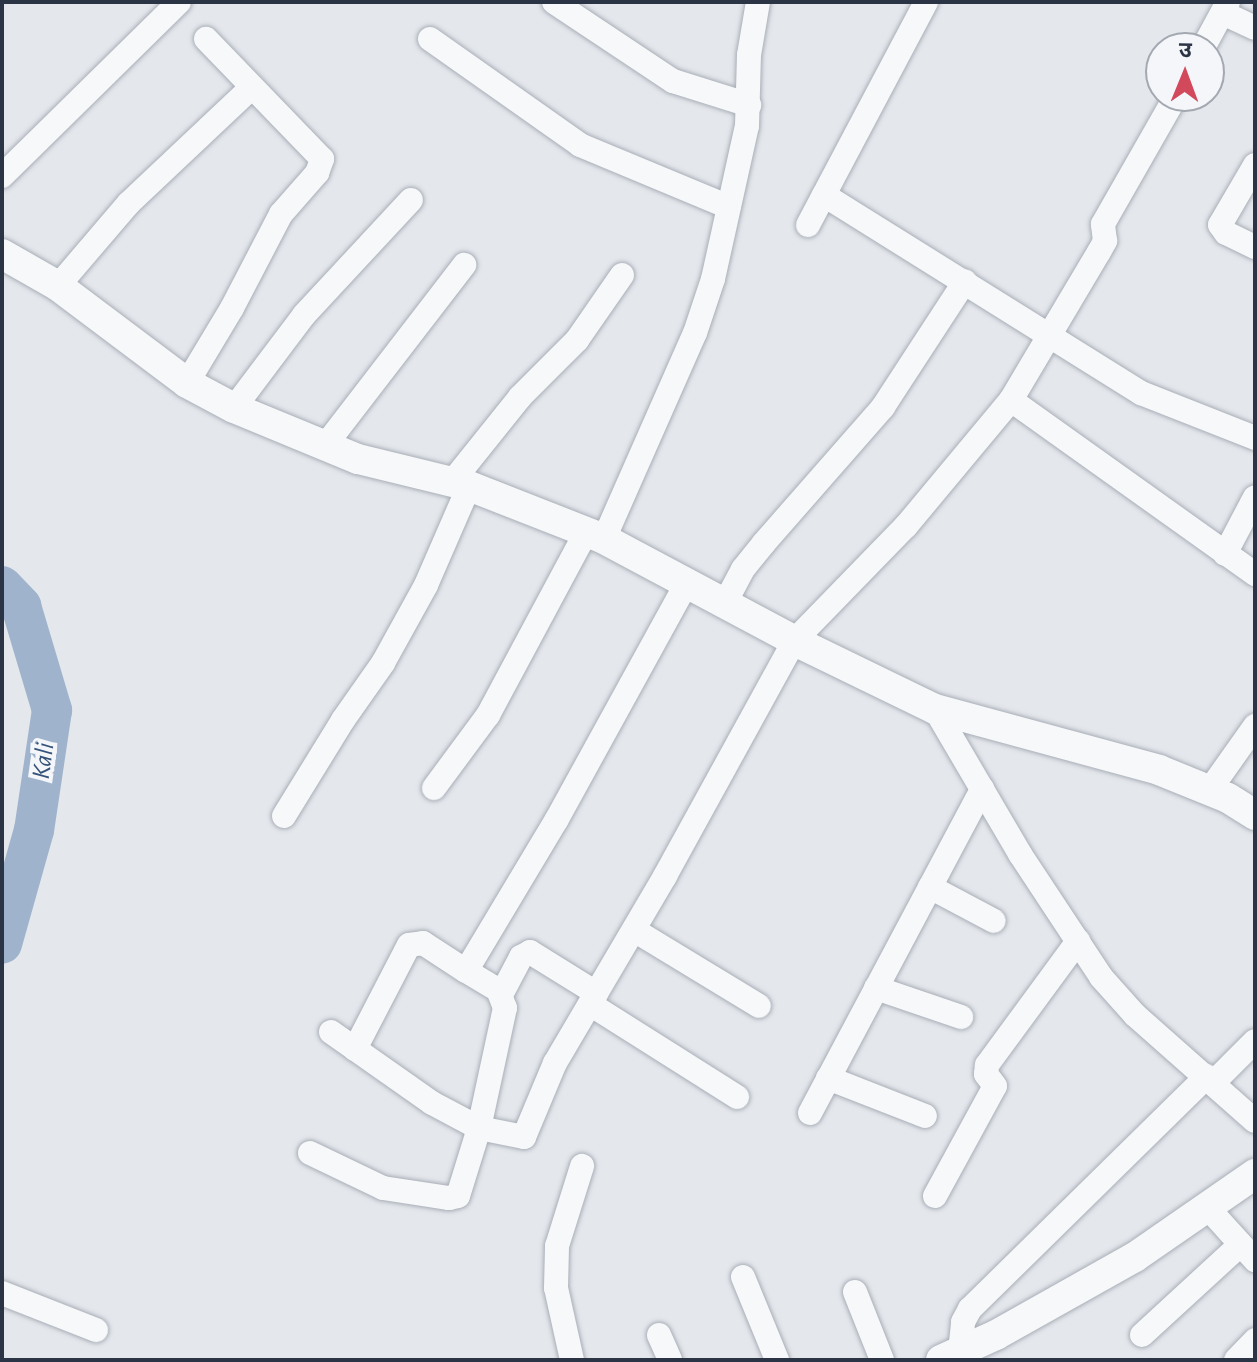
<!DOCTYPE html>
<meta charset="utf-8">
<style>
body{margin:0}
#map{position:relative;width:1257px;height:1362px;overflow:hidden;background:#e4e7ec;font-family:"Alegreya Sans","Noto Sans Devanagari",sans-serif}
div>[style]{position:absolute}
.river>*{height:40px;margin:-20px;padding:0 20px;transform-origin:20px;border-radius:20px;background:#9fb4cc}
.roads{filter:drop-shadow(0 0 2px #a9aeb7) drop-shadow(0 0 2px #a9aeb7)}
.minor>*{height:24px;margin:-12px;padding:0 12px;transform-origin:12px;border-radius:12px;background:#f7f8fa}
.tertiary>*{height:30px;margin:-15px;padding:0 15px;transform-origin:15px;border-radius:15px;background:#f7f8fa}
span{translate:-50% -50%;white-space:nowrap;text-align:center;line-height:1.15;-webkit-text-stroke:8px #f4f6f9;paint-order:stroke}
.water-label{font-size:26px;color:#34527a;font-style:italic}
.frame{position:absolute;inset:0;border:4px solid #2b3445;pointer-events:none}
.north{position:absolute;left:1145px;top:32px;width:80px;height:80px;box-sizing:border-box;background:#f4f6f9;border:2px solid #a4a8b1;border-radius:50%;rotate:1deg;font-size:22px;font-weight:700;line-height:32px;text-align:center;color:#2b3445}
.north::after{content:'';display:block;margin:auto;width:28px;height:36px;background:#d1495b;clip-path:polygon(50% 0,100% 100%,50% 72%,0 100%)}
</style>
<div id="map">
<div class="river">
<i style="left:2px;top:586px;width:28px;rotate:46deg"></i>
<i style="left:21px;top:606px;width:109px;rotate:73.4deg"></i>
<i style="left:52px;top:710px;width:121px;rotate:98.5deg"></i>
<i style="left:34px;top:830px;width:118px;rotate:105.7deg"></i>
</div>
<div class="roads">
<div class="minor">
<i style="left:554px;top:2px;width:143px;rotate:33.6deg"></i>
<i style="left:673px;top:81px;width:80px;rotate:17.5deg"></i>
<i style="left:1223px;top:13px;width:35px;rotate:25deg"></i>
<i style="left:430px;top:39px;width:184px;rotate:35.2deg"></i>
<i style="left:580px;top:145px;width:161px;rotate:22.6deg"></i>
<i style="left:1203px;top:48px;width:52px;rotate:-61.5deg"></i>
<i style="left:1255px;top:165px;width:69px;rotate:120.3deg"></i>
<i style="left:1220px;top:225px;width:10px;rotate:53deg"></i>
<i style="left:1226px;top:233px;width:32px;rotate:26deg"></i>
<i style="left:2px;top:176px;width:248px;rotate:-44.5deg"></i>
<i style="left:824px;top:195px;width:374px;rotate:32deg"></i>
<i style="left:1141px;top:393px;width:123px;rotate:21.5deg"></i>
<i style="left:808px;top:225px;width:252px;rotate:-62.1deg"></i>
<i style="left:58px;top:286px;width:109px;rotate:-49.5deg"></i>
<i style="left:129px;top:203px;width:168px;rotate:-43.3deg"></i>
<i style="left:187px;top:383px;width:87px;rotate:-59deg"></i>
<i style="left:232px;top:308px;width:106px;rotate:-62.5deg"></i>
<i style="left:281px;top:214px;width:55px;rotate:-48.7deg"></i>
<i style="left:317px;top:173px;width:15px;rotate:-70deg"></i>
<i style="left:322px;top:159px;width:167px;rotate:-134deg"></i>
<i style="left:1011px;top:400px;width:300px;rotate:35.5deg"></i>
<i style="left:234px;top:408px;width:116px;rotate:-53deg"></i>
<i style="left:304px;top:315px;width:157px;rotate:-47.1deg"></i>
<i style="left:324px;top:447px;width:230px;rotate:-52.4deg"></i>
<i style="left:452px;top:482px;width:109px;rotate:-51.3deg"></i>
<i style="left:520px;top:397px;width:81px;rotate:-45deg"></i>
<i style="left:577px;top:340px;width:79px;rotate:-55.3deg"></i>
<i style="left:604px;top:539px;width:225px;rotate:-66.2deg"></i>
<i style="left:695px;top:333px;width:57px;rotate:-71.6deg"></i>
<i style="left:713px;top:279px;width:157px;rotate:-77.5deg"></i>
<i style="left:747px;top:126px;width:71px;rotate:-88.4deg"></i>
<i style="left:749px;top:55px;width:54px;rotate:-80.4deg"></i>
<i style="left:1225px;top:554px;width:64px;rotate:-62.2deg"></i>
<i style="left:725px;top:603px;width:38px;rotate:-62deg"></i>
<i style="left:743px;top:569px;width:33px;rotate:-51deg"></i>
<i style="left:764px;top:543px;width:181px;rotate:-48.8deg"></i>
<i style="left:883px;top:407px;width:150px;rotate:-56.9deg"></i>
<i style="left:935px;top:709px;width:168px;rotate:59.6deg"></i>
<i style="left:1020px;top:854px;width:147px;rotate:56.6deg"></i>
<i style="left:1101px;top:977px;width:51px;rotate:48.2deg"></i>
<i style="left:1135px;top:1015px;width:160px;rotate:41.5deg"></i>
<i style="left:434px;top:788px;width:91px;rotate:-53.5deg"></i>
<i style="left:488px;top:715px;width:208px;rotate:-61.8deg"></i>
<i style="left:1209px;top:791px;width:80px;rotate:-54.7deg"></i>
<i style="left:284px;top:816px;width:113px;rotate:-58.4deg"></i>
<i style="left:343px;top:720px;width:70px;rotate:-54.9deg"></i>
<i style="left:383px;top:663px;width:89px;rotate:-61.1deg"></i>
<i style="left:426px;top:585px;width:108px;rotate:-66.5deg"></i>
<i style="left:930px;top:887px;width:72px;rotate:28deg"></i>
<i style="left:634px;top:930px;width:146px;rotate:31.3deg"></i>
<i style="left:876px;top:988px;width:90px;rotate:18.8deg"></i>
<i style="left:502px;top:993px;width:41px;rotate:-62.2deg"></i>
<i style="left:521px;top:957px;width:10px;rotate:-29deg"></i>
<i style="left:530px;top:952px;width:78px;rotate:31.8deg"></i>
<i style="left:590px;top:1004px;width:174px;rotate:32.3deg"></i>
<i style="left:331px;top:1032px;width:123px;rotate:35.1deg"></i>
<i style="left:432px;top:1103px;width:53px;rotate:28deg"></i>
<i style="left:479px;top:1128px;width:46px;rotate:11.3deg"></i>
<i style="left:524px;top:1137px;width:80px;rotate:-67.3deg"></i>
<i style="left:555px;top:1063px;width:217px;rotate:-59.5deg"></i>
<i style="left:665px;top:876px;width:269px;rotate:-61.2deg"></i>
<i style="left:795px;top:640px;width:159px;rotate:-45.8deg"></i>
<i style="left:906px;top:526px;width:164px;rotate:-50.2deg"></i>
<i style="left:1011px;top:400px;width:172px;rotate:-59.3deg"></i>
<i style="left:1099px;top:252px;width:13px;rotate:-61deg"></i>
<i style="left:1105px;top:241px;width:17px;rotate:-97deg"></i>
<i style="left:1103px;top:224px;width:147px;rotate:-60.3deg"></i>
<i style="left:355px;top:1049px;width:117px;rotate:-62.6deg"></i>
<i style="left:409px;top:945px;width:14px;rotate:-8deg"></i>
<i style="left:423px;top:943px;width:51px;rotate:33.1deg"></i>
<i style="left:828px;top:1078px;width:104px;rotate:21.4deg"></i>
<i style="left:1213px;top:1083px;width:59px;rotate:-45deg"></i>
<i style="left:810px;top:1113px;width:367px;rotate:-62deg"></i>
<i style="left:310px;top:1153px;width:81px;rotate:25.6deg"></i>
<i style="left:383px;top:1188px;width:67px;rotate:8.6deg"></i>
<i style="left:449px;top:1198px;width:9px;rotate:-13deg"></i>
<i style="left:458px;top:1196px;width:71px;rotate:-72.8deg"></i>
<i style="left:479px;top:1128px;width:123px;rotate:-77.8deg"></i>
<i style="left:505px;top:1008px;width:19px;rotate:-111deg"></i>
<i style="left:498px;top:990px;width:37px;rotate:-149deg"></i>
<i style="left:466px;top:971px;width:177px;rotate:-59.1deg"></i>
<i style="left:557px;top:819px;width:269px;rotate:-61.2deg"></i>
<i style="left:935px;top:1196px;width:125px;rotate:-61.4deg"></i>
<i style="left:995px;top:1086px;width:15px;rotate:-127deg"></i>
<i style="left:986px;top:1074px;width:9px;rotate:-84deg"></i>
<i style="left:987px;top:1065px;width:154px;rotate:-53.7deg"></i>
<i style="left:1207px;top:1207px;width:72px;rotate:47.8deg"></i>
<i style="left:743px;top:1277px;width:90px;rotate:67.7deg"></i>
<i style="left:855px;top:1292px;width:73px;rotate:68.3deg"></i>
<i style="left:2px;top:1293px;width:101px;rotate:21.5deg"></i>
<i style="left:659px;top:1335px;width:27px;rotate:66deg"></i>
<i style="left:1142px;top:1335px;width:134px;rotate:-42.6deg"></i>
<i style="left:960px;top:1352px;width:30px;rotate:-84deg"></i>
<i style="left:963px;top:1322px;width:15px;rotate:-62deg"></i>
<i style="left:970px;top:1309px;width:332px;rotate:-44.5deg"></i>
<i style="left:572px;top:1360px;width:74px;rotate:-102.5deg"></i>
<i style="left:556px;top:1288px;width:42px;rotate:-88.6deg"></i>
<i style="left:557px;top:1246px;width:84px;rotate:-72.6deg"></i>
<i style="left:1236px;top:1360px;width:28px;rotate:-46deg"></i>
</div>
<div class="tertiary">
<i style="left:2px;top:254px;width:64px;rotate:29.7deg"></i>
<i style="left:58px;top:286px;width:161px;rotate:36.9deg"></i>
<i style="left:187px;top:383px;width:53px;rotate:28deg"></i>
<i style="left:234px;top:408px;width:134px;rotate:22.4deg"></i>
<i style="left:358px;top:459px;width:114px;rotate:13.7deg"></i>
<i style="left:469px;top:486px;width:145px;rotate:21.4deg"></i>
<i style="left:604px;top:539px;width:223px;rotate:28.1deg"></i>
<i style="left:801px;top:644px;width:149px;rotate:25.9deg"></i>
<i style="left:935px;top:709px;width:232px;rotate:15.2deg"></i>
<i style="left:1159px;top:770px;width:74px;rotate:22.1deg"></i>
<i style="left:1228px;top:798px;width:32px;rotate:32deg"></i>
<i style="left:941px;top:1360px;width:60px;rotate:-24.4deg"></i>
<i style="left:996px;top:1335px;width:159px;rotate:-29.3deg"></i>
<i style="left:1135px;top:1257px;width:146px;rotate:-34.7deg"></i>
</div>
</div>
<div class="water-label">
<span style="left:44px;top:761px;rotate:-82deg">Kali</span>
</div>
<div class="frame"></div>
<div class="north">उ</div>
</div>
